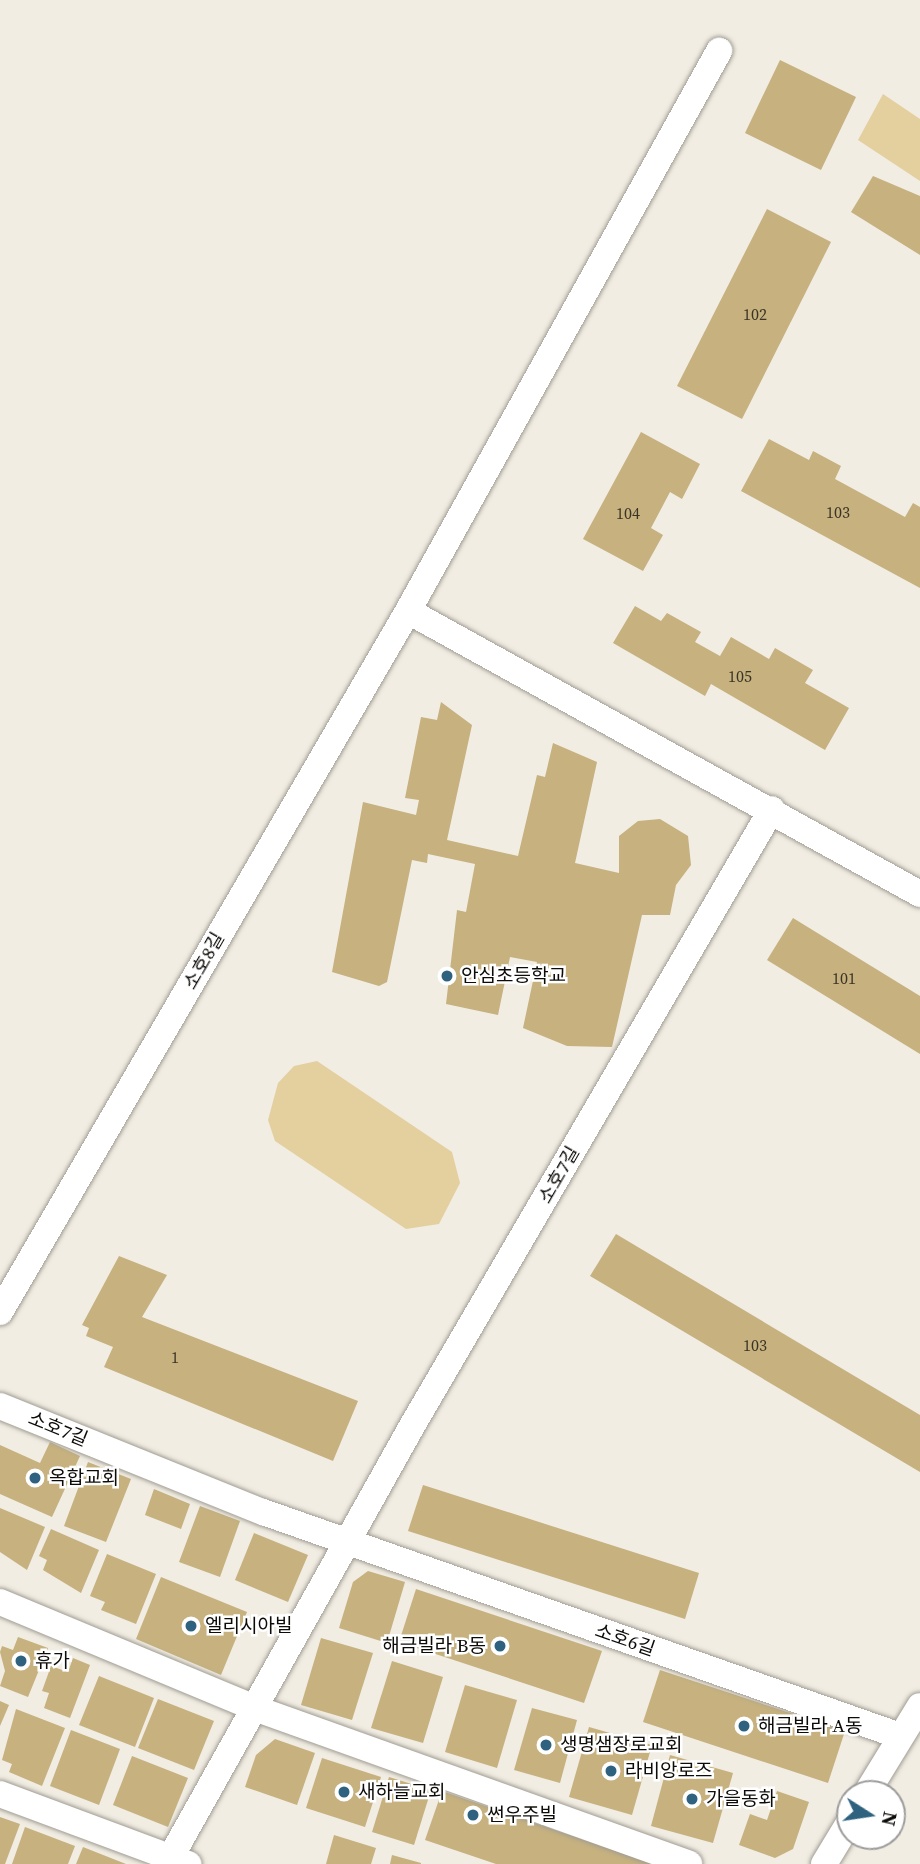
<!DOCTYPE html>
<meta charset="utf-8">
<style>
body{margin:0}
#map{position:relative;width:920px;height:1864px;overflow:hidden;background:#f1ede3;font-family:"Source Serif 4","Noto Sans KR",serif}
div>[style]{position:absolute}
.green>*{inset:0;background:#e4cf9f}
.building>*{inset:0;background:#c6b17f}
.roads{filter:drop-shadow(0 0 2px #a09c93) drop-shadow(0 0 2px #a09c93)}
.minor>*{height:26px;margin:-13px;padding:0 13px;transform-origin:13px;border-radius:13px;background:#fff}
.dots>*{width:19px;height:19px;translate:-50% -50%;box-sizing:border-box;border:4px solid #fff;border-radius:50%}
span{translate:-50% -50%;white-space:nowrap;text-align:center;line-height:1.15;-webkit-text-stroke:5px #fff;paint-order:stroke}
.number-label{font-size:16px;color:#3a3426}
.number-label span{-webkit-text-stroke-width:0}
.street-label{font-size:19px;color:#0c0b08}
.poi-label{font-size:19px;color:#0c0b08}
.left{translate:0 -50%;text-align:left}
.right{translate:-100% -50%;text-align:right}
.north{position:absolute;left:836px;top:1780px;width:70px;height:70px;box-sizing:border-box;background:#fff;border:2px solid #9e9d9c;border-radius:50%;rotate:102deg;font-size:19px;font-weight:700;line-height:28px;text-align:center;color:#0c0b08}
.north::after{content:'';display:block;margin:auto;width:24px;height:32px;background:#2e627f;clip-path:polygon(50% 0,100% 100%,50% 72%,0 100%)}
</style>
<div id="map">
<div class="green">
<i style="clip-path:polygon(883px 94px,920px 119px,920px 181px,858px 140px)"></i>
<i style="clip-path:polygon(317px 1061px,452px 1152px,460px 1183px,439px 1224px,406px 1229px,275px 1141px,268px 1120px,278px 1083px,294px 1066px)"></i>
</div>
<div class="building">
<i style="clip-path:polygon(780px 60px,856px 97px,821px 170px,745px 133px)"></i>
<i style="clip-path:polygon(873px 176px,920px 196px,920px 255px,851px 212px)"></i>
<i style="clip-path:polygon(767px 209px,831px 242px,742px 419px,677px 386px)"></i>
<i style="clip-path:polygon(641px 432px,700px 464px,682px 499px,670px 492px,651px 528px,663px 535px,643px 571px,583px 539px)"></i>
<i style="clip-path:polygon(769px 439px,809px 460px,813px 451px,841px 466px,835px 479px,905px 517px,913px 503px,920px 507px,920px 588px,741px 491px)"></i>
<i style="clip-path:polygon(635px 606px,661px 621px,667px 613px,701px 632px,695px 642px,720px 656px,731px 637px,769px 659px,775px 648px,813px 670px,805px 683px,849px 708px,825px 750px,711px 684px,705px 696px,613px 643px)"></i>
<i style="clip-path:polygon(441px 702px,472px 725px,447px 840px,518px 856px,537px 775px,545px 777px,553px 743px,597px 762px,575px 863px,619px 873px,619px 836px,638px 821px,660px 819px,688px 836px,691px 865px,676px 885px,670px 915px,642px 915px,612px 1047px,567px 1046px,523px 1028px,537px 962px,510px 957px,498px 1015px,446px 1004px,457px 910px,466px 912px,475px 864px,428px 854px,427px 863px,412px 860px,387px 982px,379px 986px,332px 972px,363px 802px,416px 815px,419px 800px,405px 798px,421px 717px,437px 720px)"></i>
<i style="clip-path:polygon(793px 918px,920px 996px,920px 1054px,767px 960px)"></i>
<i style="clip-path:polygon(616px 1234px,920px 1415px,920px 1472px,590px 1276px)"></i>
<i style="clip-path:polygon(119px 1256px,167px 1275px,142px 1317px,358px 1401px,333px 1461px,104px 1367px,113px 1347px,86px 1336px,89px 1328px,82px 1325px)"></i>
<i style="clip-path:polygon(50px 1442px,80px 1456px,52px 1517px,0 1494px,0 1445px,40px 1463px)"></i>
<i style="clip-path:polygon(88px 1462px,131px 1479px,106px 1542px,64px 1526px)"></i>
<i style="clip-path:polygon(423px 1485px,699px 1573px,685px 1619px,408px 1531px)"></i>
<i style="clip-path:polygon(154px 1489px,190px 1504px,181px 1529px,145px 1515px)"></i>
<i style="clip-path:polygon(200px 1506px,240px 1521px,220px 1577px,179px 1562px)"></i>
<i style="clip-path:polygon(0 1508px,45px 1527px,27px 1570px,0 1552px)"></i>
<i style="clip-path:polygon(51px 1529px,99px 1550px,81px 1593px,43px 1570px,47px 1560px,39px 1556px)"></i>
<i style="clip-path:polygon(254px 1533px,308px 1555px,288px 1602px,235px 1580px)"></i>
<i style="clip-path:polygon(107px 1554px,156px 1574px,136px 1624px,101px 1610px,105px 1602px,90px 1596px)"></i>
<i style="clip-path:polygon(368px 1571px,405px 1582px,387px 1643px,339px 1628px,353px 1582px)"></i>
<i style="clip-path:polygon(161px 1577px,247px 1612px,221px 1675px,136px 1639px)"></i>
<i style="clip-path:polygon(416px 1589px,602px 1651px,584px 1703px,399px 1642px)"></i>
<i style="clip-path:polygon(18px 1637px,48px 1648px,28px 1697px,0 1686px,5px 1671px,0 1652px,2px 1646px,13px 1650px)"></i>
<i style="clip-path:polygon(321px 1638px,373px 1653px,352px 1720px,301px 1705px)"></i>
<i style="clip-path:polygon(73px 1658px,90px 1665px,70px 1718px,44px 1708px,49px 1693px,42px 1691px,51px 1666px,68px 1672px)"></i>
<i style="clip-path:polygon(392px 1661px,443px 1677px,423px 1743px,371px 1728px)"></i>
<i style="clip-path:polygon(660px 1670px,845px 1731px,828px 1783px,643px 1722px)"></i>
<i style="clip-path:polygon(99px 1676px,154px 1698px,135px 1747px,79px 1725px)"></i>
<i style="clip-path:polygon(465px 1685px,517px 1700px,497px 1768px,445px 1752px)"></i>
<i style="clip-path:polygon(158px 1699px,214px 1721px,194px 1770px,138px 1748px)"></i>
<i style="clip-path:polygon(0 1701px,9px 1705px,0 1726px)"></i>
<i style="clip-path:polygon(532px 1708px,577px 1720px,560px 1783px,514px 1770px)"></i>
<i style="clip-path:polygon(16px 1709px,65px 1728px,42px 1786px,9px 1772px,12px 1764px,2px 1760px)"></i>
<i style="clip-path:polygon(589px 1727px,652px 1745px,632px 1815px,569px 1797px)"></i>
<i style="clip-path:polygon(71px 1730px,120px 1749px,99px 1805px,50px 1786px)"></i>
<i style="clip-path:polygon(275px 1739px,315px 1753px,297px 1805px,245px 1787px,256px 1755px)"></i>
<i style="clip-path:polygon(670px 1755px,733px 1773px,713px 1843px,651px 1826px)"></i>
<i style="clip-path:polygon(132px 1756px,188px 1778px,168px 1827px,113px 1805px)"></i>
<i style="clip-path:polygon(322px 1758px,381px 1777px,365px 1827px,306px 1808px)"></i>
<i style="clip-path:polygon(389px 1777px,431px 1790px,414px 1845px,372px 1832px)"></i>
<i style="clip-path:polygon(442px 1791px,653px 1864px,496px 1864px,425px 1840px)"></i>
<i style="clip-path:polygon(777px 1791px,809px 1802px,793px 1849px,775px 1858px,739px 1845px,750px 1814px,767px 1820px)"></i>
<i style="clip-path:polygon(0 1817px,20px 1824px,5px 1864px,0 1864px)"></i>
<i style="clip-path:polygon(25px 1827px,75px 1846px,68px 1864px,12px 1864px)"></i>
<i style="clip-path:polygon(334px 1835px,376px 1848px,371px 1864px,326px 1864px)"></i>
<i style="clip-path:polygon(83px 1847px,126px 1864px,76px 1864px)"></i>
<i style="clip-path:polygon(392px 1855px,421px 1863px,421px 1864px,390px 1864px)"></i>
</div>
<div class="roads">
<div class="minor">
<i style="left:408px;top:611px;width:585px;rotate:28.93deg"></i>
<i style="left:0;top:1312px;width:811px;rotate:-59.8deg"></i>
<i style="left:408px;top:611px;width:641px;rotate:-60.95deg"></i>
<i style="left:0;top:1406px;width:284px;rotate:22deg"></i>
<i style="left:263px;top:1512px;width:675px;rotate:19.37deg"></i>
<i style="left:0;top:1602px;width:278px;rotate:22.6deg"></i>
<i style="left:257px;top:1709px;width:459px;rotate:19.7deg"></i>
<i style="left:0;top:1794px;width:201px;rotate:20.4deg"></i>
<i style="left:866px;top:1794px;width:103px;rotate:-58.5deg"></i>
<i style="left:167px;top:1864px;width:502px;rotate:-60.78deg"></i>
<i style="left:412px;top:1426px;width:714px;rotate:-59.74deg"></i>
<i style="left:824px;top:1864px;width:50px;rotate:-58.8deg"></i>
</div>
</div>
<div class="dots">
<i style="left:447px;top:976px;background:#2e627f"></i>
<i style="left:35px;top:1478px;background:#2e627f"></i>
<i style="left:191px;top:1626px;background:#2e627f"></i>
<i style="left:500px;top:1646px;background:#2e627f"></i>
<i style="left:21px;top:1661px;background:#2e627f"></i>
<i style="left:744px;top:1726px;background:#2e627f"></i>
<i style="left:546px;top:1745px;background:#2e627f"></i>
<i style="left:611px;top:1771px;background:#2e627f"></i>
<i style="left:344px;top:1792px;background:#2e627f"></i>
<i style="left:692px;top:1799px;background:#2e627f"></i>
<i style="left:473px;top:1815px;background:#2e627f"></i>
</div>
<div class="number-label">
<span style="left:755px;top:314px">102</span>
<span style="left:838px;top:512px">103</span>
<span style="left:628px;top:513px">104</span>
<span style="left:740px;top:676px">105</span>
<span style="left:844px;top:978px">101</span>
<span style="left:755px;top:1345px">103</span>
<span style="left:175px;top:1357px">1</span>
</div>
<div class="street-label">
<span style="left:204px;top:961px;rotate:-60deg">소호8길</span>
<span style="left:559px;top:1175px;rotate:-60deg">소호7길</span>
<span style="left:58px;top:1429px;rotate:22deg">소호7길</span>
<span style="left:625px;top:1640px;rotate:19deg">소호6길</span>
</div>
<div class="poi-label">
<span class="left" style="left:461px;top:976px">안심초등학교</span>
<span class="left" style="left:49px;top:1478px">옥합교회</span>
<span class="left" style="left:205px;top:1626px">엘리시아빌</span>
<span class="right" style="left:486px;top:1646px">해금빌라 B동</span>
<span class="left" style="left:35px;top:1661px">휴가</span>
<span class="left" style="left:758px;top:1726px">해금빌라 A동</span>
<span class="left" style="left:560px;top:1745px">생명샘장로교회</span>
<span class="left" style="left:625px;top:1771px">라비앙로즈</span>
<span class="left" style="left:358px;top:1792px">새하늘교회</span>
<span class="left" style="left:706px;top:1799px">가을동화</span>
<span class="left" style="left:487px;top:1815px">썬우주빌</span>
</div>
<div class="north">N</div>
</div>
